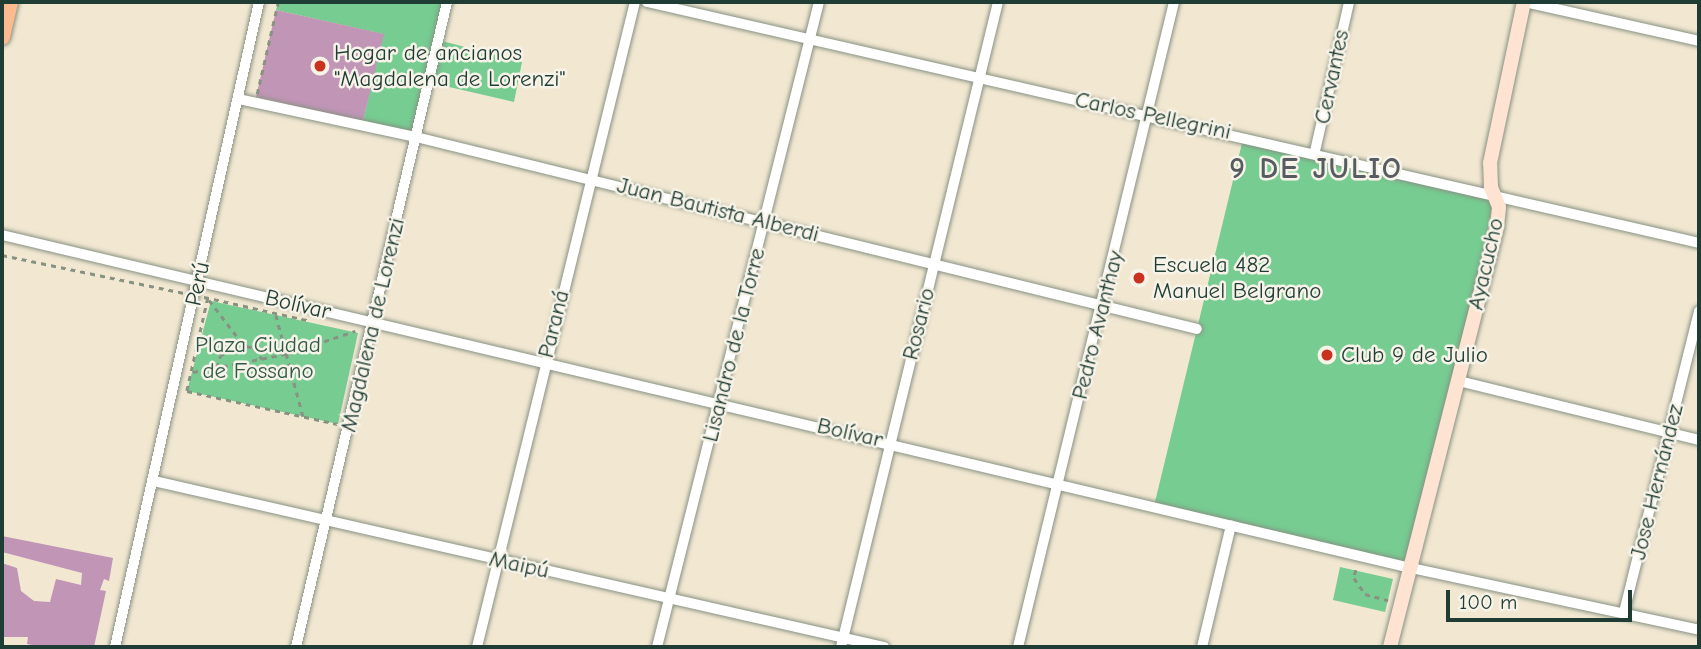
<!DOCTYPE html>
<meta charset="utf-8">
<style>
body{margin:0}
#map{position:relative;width:1701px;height:649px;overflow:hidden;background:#f2e8d2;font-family:"Comic Neue",sans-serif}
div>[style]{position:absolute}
.green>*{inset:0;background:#76cc91}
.building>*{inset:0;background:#c095b6}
.path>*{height:2.5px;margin-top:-1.25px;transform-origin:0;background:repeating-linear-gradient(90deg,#889283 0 5px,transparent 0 10px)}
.roads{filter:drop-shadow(0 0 2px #889283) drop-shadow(0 0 2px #889283)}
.street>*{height:10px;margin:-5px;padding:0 5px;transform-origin:5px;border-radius:5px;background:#fff}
.secondary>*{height:14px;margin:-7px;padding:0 7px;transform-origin:7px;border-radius:7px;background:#fee3d2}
.primary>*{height:16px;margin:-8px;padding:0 8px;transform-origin:8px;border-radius:8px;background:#fcba8e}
.dots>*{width:19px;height:19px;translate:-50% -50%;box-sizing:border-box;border:4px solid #f7f3e8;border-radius:50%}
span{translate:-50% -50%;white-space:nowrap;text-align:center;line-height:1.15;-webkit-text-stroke:5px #f7f3e8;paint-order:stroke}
.poi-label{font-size:23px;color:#1f3d34}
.left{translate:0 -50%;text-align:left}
.street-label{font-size:23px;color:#1f3d34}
.park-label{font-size:23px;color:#305a47}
.district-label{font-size:30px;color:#575c62;font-weight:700;letter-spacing:2px}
.frame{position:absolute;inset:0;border:4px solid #1f3d34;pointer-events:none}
.scale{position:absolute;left:1446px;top:590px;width:186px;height:32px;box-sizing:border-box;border:4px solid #1f3d34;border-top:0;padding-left:9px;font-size:21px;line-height:24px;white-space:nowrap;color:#1f3d34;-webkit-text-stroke:5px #f7f3e8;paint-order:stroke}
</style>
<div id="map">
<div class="green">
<i style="clip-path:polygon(278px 2px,444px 2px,414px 132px,363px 121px,383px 34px,276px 10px)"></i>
<i style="clip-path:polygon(442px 41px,522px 62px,514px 102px,432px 83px)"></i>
<i style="clip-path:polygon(1244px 135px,1494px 196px,1459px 381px,1411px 568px,1154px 506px)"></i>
<i style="clip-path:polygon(211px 301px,358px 333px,338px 424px,187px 391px)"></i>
<i style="clip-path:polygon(1340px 567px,1393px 579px,1385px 612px,1333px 600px)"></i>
</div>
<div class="building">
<i style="clip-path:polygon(276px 10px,384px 34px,363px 121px,256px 97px)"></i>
<i style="clip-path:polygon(2px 536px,113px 558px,109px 581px,104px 579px,100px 590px,106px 591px,94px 647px,42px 647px,27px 644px,28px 637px,2px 637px,2px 563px,17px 568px,21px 591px,34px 601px,50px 602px,56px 579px,81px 585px,82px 573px,2px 552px)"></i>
</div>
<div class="path">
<i style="left:257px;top:94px;width:94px;rotate:-77.1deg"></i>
<i style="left:2px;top:255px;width:186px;rotate:11.8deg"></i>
<i style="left:204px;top:297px;width:106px;rotate:12.6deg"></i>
<i style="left:208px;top:298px;width:95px;rotate:102.7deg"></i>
<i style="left:187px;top:391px;width:154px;rotate:12.4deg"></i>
<i style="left:209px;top:300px;width:56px;rotate:52.3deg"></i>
<i style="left:276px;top:315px;width:105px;rotate:75deg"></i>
<i style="left:217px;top:368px;width:12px;rotate:-76deg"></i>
<i style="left:220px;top:356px;width:21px;rotate:-35deg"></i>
<i style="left:237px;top:344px;width:17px;rotate:13deg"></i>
<i style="left:254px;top:348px;width:14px;rotate:54deg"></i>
<i style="left:193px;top:372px;width:95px;rotate:-11deg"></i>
<i style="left:286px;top:354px;width:73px;rotate:-18.4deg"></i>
<i style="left:1356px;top:570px;width:8px;rotate:104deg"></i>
<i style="left:1354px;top:578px;width:19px;rotate:55deg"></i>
<i style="left:1365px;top:594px;width:24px;rotate:15deg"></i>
</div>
<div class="roads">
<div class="street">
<i style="left:647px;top:2px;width:1079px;rotate:12.9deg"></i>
<i style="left:1525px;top:2px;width:178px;rotate:12.6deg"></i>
<i style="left:238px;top:99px;width:182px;rotate:12.1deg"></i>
<i style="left:416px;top:137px;width:804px;rotate:13.81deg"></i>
<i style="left:1315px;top:151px;width:153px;rotate:-77.1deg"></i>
<i style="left:2px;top:235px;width:1448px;rotate:13.3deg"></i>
<i style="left:1411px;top:568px;width:295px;rotate:12.1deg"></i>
<i style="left:1459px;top:381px;width:247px;rotate:13.8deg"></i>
<i style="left:154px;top:481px;width:749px;rotate:12.81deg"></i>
<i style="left:1624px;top:612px;width:310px;rotate:-76deg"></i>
<i style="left:115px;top:647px;width:661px;rotate:-77.41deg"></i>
<i style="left:296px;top:647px;width:662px;rotate:-76.82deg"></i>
<i style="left:477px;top:647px;width:664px;rotate:-76.24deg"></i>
<i style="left:657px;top:647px;width:665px;rotate:-75.9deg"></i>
<i style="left:841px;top:647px;width:664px;rotate:-76.32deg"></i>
<i style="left:1018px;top:647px;width:664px;rotate:-76.4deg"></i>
<i style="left:1202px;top:647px;width:125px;rotate:-76.6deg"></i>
</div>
<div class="secondary">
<i style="left:1390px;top:647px;width:433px;rotate:-75.7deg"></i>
<i style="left:1497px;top:227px;width:20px;rotate:-84deg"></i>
<i style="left:1499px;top:207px;width:22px;rotate:-112deg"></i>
<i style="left:1491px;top:187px;width:24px;rotate:-92deg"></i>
<i style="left:1490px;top:163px;width:165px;rotate:-78.1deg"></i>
</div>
<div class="primary">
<i style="left:2px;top:37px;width:36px;rotate:-77deg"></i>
</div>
</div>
<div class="dots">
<i style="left:320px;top:66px;background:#c8321e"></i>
<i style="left:1139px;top:278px;background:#c8321e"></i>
<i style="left:1327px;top:355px;background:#c8321e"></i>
</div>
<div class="poi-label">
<span class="left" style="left:334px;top:66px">Hogar de ancianos<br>"Magdalena de Lorenzi"</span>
<span class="left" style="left:1153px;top:278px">Escuela 482<br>Manuel Belgrano</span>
<span class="left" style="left:1341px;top:355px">Club 9 de Julio</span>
</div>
<div class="street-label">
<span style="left:1332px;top:77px;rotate:-78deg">Cervantes</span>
<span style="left:1153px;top:116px;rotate:12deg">Carlos Pellegrini</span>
<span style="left:718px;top:210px;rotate:14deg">Juan Bautista Alberdi</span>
<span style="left:1486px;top:264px;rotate:-77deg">Ayacucho</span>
<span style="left:198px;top:284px;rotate:-78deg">Perú</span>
<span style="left:298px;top:305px;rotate:13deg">Bolívar</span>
<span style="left:554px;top:324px;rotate:-76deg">Paraná</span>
<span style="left:919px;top:324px;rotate:-76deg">Rosario</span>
<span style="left:373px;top:325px;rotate:-77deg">Magdalena de Lorenzi</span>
<span style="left:1098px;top:325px;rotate:-76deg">Pedro Avanthay</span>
<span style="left:734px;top:345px;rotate:-76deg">Lisandro de la Torre</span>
<span style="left:850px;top:433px;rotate:13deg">Bolívar</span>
<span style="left:1657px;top:482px;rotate:-76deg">Jose Hernández</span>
<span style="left:519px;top:565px;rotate:12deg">Maipú</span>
</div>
<div class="park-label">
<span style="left:258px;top:358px">Plaza Ciudad<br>de Fossano</span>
</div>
<div class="district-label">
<span style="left:1316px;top:169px">9 DE JULIO</span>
</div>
<div class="frame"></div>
<div class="scale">100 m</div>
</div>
